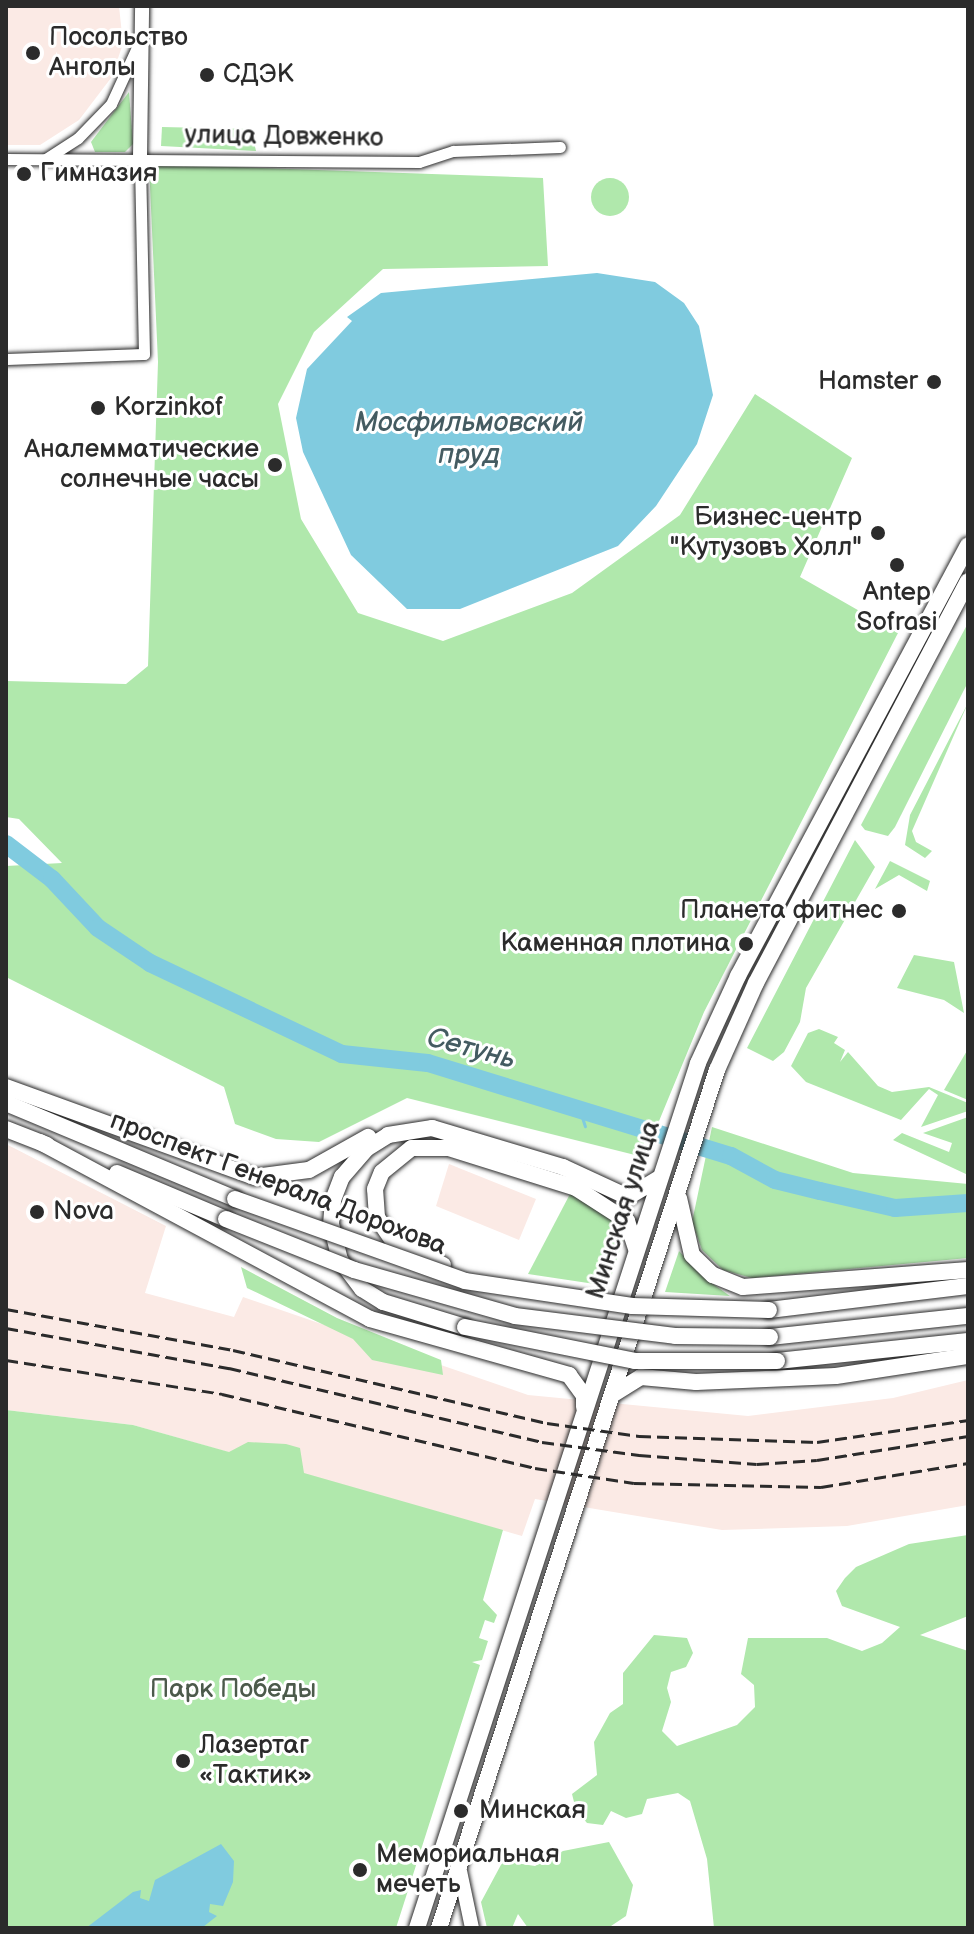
<!DOCTYPE html>
<meta charset="utf-8">
<style>
body{margin:0}
#map{position:relative;width:974px;height:1934px;overflow:hidden;background:#fff;font-family:"Balsamiq Sans",sans-serif}
div>[style]{position:absolute}
.built>*{inset:0;background:#fbeae5}
.green>*{inset:0;background:#b0e8ac}
.round{border-radius:50%}
.water>*{inset:0;background:#80cbdf}
.stream>*{height:3px;margin:-1.5px;padding:0 1.5px;transform-origin:1.5px;border-radius:1.5px;background:#80cbdf}
.river>*{height:18px;margin:-9px;padding:0 9px;transform-origin:9px;border-radius:9px;background:#80cbdf}
.roads{filter:drop-shadow(0 0 2px #2b2b2b) drop-shadow(0 0 2px #2b2b2b)}
.minor>*{height:11px;margin:-5.5px;padding:0 5.5px;transform-origin:5.5px;border-radius:5.5px;background:#fff}
.tertiary>*{height:14px;margin:-7px;padding:0 7px;transform-origin:7px;border-radius:7px;background:#fff}
.secondary>*{height:16px;margin:-8px;padding:0 8px;transform-origin:8px;border-radius:8px;background:#fff}
.rail>*{height:3px;margin-top:-1.5px;transform-origin:0;background:repeating-linear-gradient(90deg,#2b2b2b 0 12px,transparent 0 18px)}
.bridges{filter:drop-shadow(0 0 2px #2b2b2b) drop-shadow(0 0 2px #2b2b2b)}
.secondary-bridge>*{height:16px;margin:-8px;padding:0 8px;transform-origin:8px;border-radius:8px;background:#fff}
.dots>*{width:22px;height:22px;translate:-50% -50%;box-sizing:border-box;border:4px solid #fff;border-radius:50%}
span{translate:-50% -50%;white-space:nowrap;text-align:center;line-height:1.15;-webkit-text-stroke:6px #fff;paint-order:stroke}
.poi-label{font-size:26px;color:#2b2b2b}
.left{translate:0 -50%;text-align:left}
.right{translate:-100% -50%;text-align:right}
.street-label{font-size:26px;color:#2b2b2b}
.park-label{font-size:26px;color:#4c5a4b}
.water-label{font-size:28px;color:#445b61;font-style:italic}
.frame{position:absolute;inset:0;border:8px solid #2b2b2b;pointer-events:none}
</style>
<div id="map">
<div class="built">
<i style="clip-path:polygon(6px 6px,119px 6px,123px 44px,111px 78px,79px 120px,40px 145px,6px 145px)"></i>
<i style="clip-path:polygon(6px 1144px,166px 1226px,145px 1293px,234px 1317px,243px 1297px,528px 1395px,748px 1416px,893px 1398px,968px 1380px,968px 1505px,847px 1526px,722px 1530px,535px 1499px,522px 1536px,133px 1425px,6px 1410px)"></i>
<i style="clip-path:polygon(449px 1164px,536px 1199px,519px 1240px,436px 1206px)"></i>
</div>
<div class="green">
<i style="clip-path:polygon(129px 92px,133px 144px,125px 152px,95px 152px,91px 142px)"></i>
<i style="clip-path:polygon(162px 127px,251px 129px,256px 151px,161px 146px)"></i>
<i style="clip-path:polygon(149px 164px,543px 178px,548px 266px,383px 269px,314px 332px,278px 404px,301px 519px,358px 613px,443px 641px,572px 593px,680px 515px,755px 394px,852px 458px,800px 577px,898px 633px,704px 1012px,657px 1126px,635px 1155px,407px 1098px,319px 1142px,276px 1139px,235px 1124px,224px 1087px,6px 977px,6px 866px,62px 863px,19px 819px,6px 817px,6px 681px,126px 684px,148px 666px,158px 362px)"></i>
<i class="round" style="left:591px;top:178px;width:38px;height:38px"></i>
<i style="clip-path:polygon(968px 623px,968px 682px,895px 827px,888px 836px,865px 830px,861px 825px)"></i>
<i style="clip-path:polygon(968px 703px,912px 831px,916px 842px,932px 851px,925px 858px,905px 845px,910px 815px)"></i>
<i style="clip-path:polygon(855px 840px,875px 867px,806px 988px,800px 1022px,784px 1052px,773px 1061px,747px 1048px)"></i>
<i style="clip-path:polygon(890px 861px,930px 881px,927px 891px,899px 875px,875px 889px)"></i>
<i style="clip-path:polygon(914px 955px,954px 962px,964px 1013px,944px 1000px,897px 988px)"></i>
<i style="clip-path:polygon(819px 1029px,838px 1037px,834px 1043px,845px 1050px,840px 1062px,848px 1052px,878px 1086px,892px 1092px,929px 1087px,968px 1103px,968px 1111px,921px 1127px,938px 1095px,929px 1089px,901px 1120px,806px 1082px,791px 1066px,808px 1033px)"></i>
<i style="clip-path:polygon(968px 1049px,968px 1100px,944px 1090px)"></i>
<i style="clip-path:polygon(968px 1117px,968px 1175px,893px 1140px,902px 1133px,949px 1152px,952px 1143px,923px 1133px)"></i>
<i style="clip-path:polygon(712px 1127px,853px 1173px,968px 1184px,968px 1258px,752px 1278px,723px 1270px,702px 1250px,692px 1222px)"></i>
<i style="clip-path:polygon(570px 1194px,605px 1213px,625px 1234px,608px 1286px,528px 1274px)"></i>
<i style="clip-path:polygon(679px 1251px,703px 1277px,730px 1296px,665px 1292px)"></i>
<i style="clip-path:polygon(241px 1267px,337px 1318px,441px 1360px,443px 1375px,372px 1360px,353px 1339px,247px 1288px)"></i>
<i style="clip-path:polygon(6px 1410px,133px 1425px,229px 1452px,248px 1442px,286px 1444px,300px 1448px,304px 1473px,503px 1530px,483px 1600px,497px 1615px,494px 1623px,485px 1620px,479px 1638px,488px 1641px,482px 1660px,472px 1662px,480px 1665px,396px 1928px,6px 1928px)"></i>
<i style="clip-path:polygon(968px 1535px,968px 1616px,920px 1635px,968px 1651px,968px 1928px,714px 1928px,707px 1859px,690px 1801px,678px 1793px,647px 1799px,642px 1814px,626px 1818px,611px 1811px,603px 1825px,587px 1823px,576px 1810px,572px 1794px,597px 1775px,594px 1742px,610px 1713px,623px 1704px,623px 1673px,654px 1635px,687px 1638px,693px 1653px,686px 1667px,671px 1672px,667px 1688px,671px 1702px,662px 1731px,677px 1746px,737px 1725px,755px 1707px,754px 1685px,741px 1674px,748px 1638px,827px 1638px,862px 1651px,882px 1643px,900px 1627px,842px 1606px,836px 1591px,845px 1578px,856px 1567px,909px 1544px)"></i>
<i style="clip-path:polygon(609px 1842px,633px 1885px,626px 1916px,608px 1928px,528px 1928px,518px 1914px,512px 1928px,487px 1928px,481px 1902px,503px 1861px,535px 1866px,563px 1851px)"></i>
</div>
<div class="water">
<i style="clip-path:polygon(597px 273px,655px 282px,684px 303px,699px 326px,713px 395px,697px 444px,656px 506px,618px 546px,460px 609px,407px 609px,351px 555px,303px 452px,296px 418px,307px 369px,352px 321px,347px 317px,381px 293px)"></i>
<i style="clip-path:polygon(221px 1844px,234px 1861px,233px 1882px,223px 1906px,210px 1904px,209px 1912px,217px 1916px,203px 1927px,86px 1928px,133px 1892px,141px 1890px,140px 1898px,149px 1901px,155px 1880px)"></i>
</div>
<div class="stream">
<i style="left:580px;top:1111px;width:16px;rotate:72deg"></i>
</div>
<div class="river">
<i style="left:6px;top:844px;width:58px;rotate:37.3deg"></i>
<i style="left:52px;top:879px;width:67px;rotate:46.8deg"></i>
<i style="left:98px;top:928px;width:63px;rotate:33.9deg"></i>
<i style="left:150px;top:963px;width:212px;rotate:25.4deg"></i>
<i style="left:342px;top:1054px;width:86px;rotate:6deg"></i>
<i style="left:428px;top:1063px;width:317px;rotate:17.1deg"></i>
<i style="left:731px;top:1156px;width:50px;rotate:28.6deg"></i>
<i style="left:775px;top:1180px;width:46px;rotate:13.7deg"></i>
<i style="left:820px;top:1191px;width:77px;rotate:12.8deg"></i>
<i style="left:895px;top:1208px;width:73px;rotate:-3.9deg"></i>
</div>
<div class="roads">
<div class="minor">
<i style="left:6px;top:159px;width:413px;rotate:0.4deg"></i>
<i style="left:419px;top:162px;width:36px;rotate:-18deg"></i>
<i style="left:453px;top:151px;width:107px;rotate:-2.1deg"></i>
<i style="left:44px;top:160px;width:40px;rotate:-32.9deg"></i>
<i style="left:78px;top:138px;width:47px;rotate:-45.9deg"></i>
<i style="left:111px;top:104px;width:67px;rotate:-65.3deg"></i>
<i style="left:6px;top:359px;width:138px;rotate:-2.1deg"></i>
<i style="left:144px;top:354px;width:197px;rotate:-91.2deg"></i>
</div>
<div class="tertiary">
<i style="left:140px;top:157px;width:151px;rotate:-89.2deg"></i>
<i style="left:460px;top:1871px;width:58px;rotate:78.1deg"></i>
</div>
<div class="secondary">
<i style="left:6px;top:1087px;width:265px;rotate:19.9deg"></i>
<i style="left:255px;top:1177px;width:54px;rotate:-7.4deg"></i>
<i style="left:309px;top:1170px;width:68px;rotate:-29.2deg"></i>
<i style="left:6px;top:1103px;width:248px;rotate:22.7deg"></i>
<i style="left:6px;top:1129px;width:44px;rotate:21.3deg"></i>
<i style="left:40px;top:1142px;width:374px;rotate:28.2deg"></i>
<i style="left:370px;top:1319px;width:207px;rotate:15.7deg"></i>
<i style="left:569px;top:1375px;width:26px;rotate:54deg"></i>
<i style="left:584px;top:1396px;width:11px;rotate:90deg"></i>
<i style="left:117px;top:1173px;width:118px;rotate:22.9deg"></i>
<i style="left:679px;top:1198px;width:58px;rotate:77.2deg"></i>
<i style="left:692px;top:1255px;width:29px;rotate:44deg"></i>
<i style="left:713px;top:1275px;width:32px;rotate:22deg"></i>
<i style="left:743px;top:1287px;width:226px;rotate:-4.3deg"></i>
<i style="left:443px;top:1265px;width:55px;rotate:-154.4deg"></i>
<i style="left:393px;top:1241px;width:29px;rotate:-124deg"></i>
<i style="left:377px;top:1217px;width:28px;rotate:-94deg"></i>
<i style="left:375px;top:1189px;width:18px;rotate:-68deg"></i>
<i style="left:382px;top:1172px;width:38px;rotate:-39deg"></i>
<i style="left:412px;top:1148px;width:37px"></i>
<i style="left:449px;top:1148px;width:133px;rotate:17.5deg"></i>
<i style="left:576px;top:1188px;width:61px;rotate:32.9deg"></i>
<i style="left:627px;top:1221px;width:29px;rotate:72deg"></i>
<i style="left:769px;top:1310px;width:200px;rotate:-6.9deg"></i>
<i style="left:465px;top:1327px;width:86px;rotate:-163deg"></i>
<i style="left:383px;top:1302px;width:25px;rotate:-148deg"></i>
<i style="left:362px;top:1289px;width:36px;rotate:-127deg"></i>
<i style="left:340px;top:1260px;width:37px;rotate:-104deg"></i>
<i style="left:331px;top:1224px;width:24px;rotate:-85deg"></i>
<i style="left:333px;top:1200px;width:25px;rotate:-69deg"></i>
<i style="left:342px;top:1177px;width:37px;rotate:-49deg"></i>
<i style="left:366px;top:1149px;width:26px;rotate:-32deg"></i>
<i style="left:388px;top:1135px;width:45px;rotate:-9deg"></i>
<i style="left:432px;top:1128px;width:137px;rotate:16.6deg"></i>
<i style="left:563px;top:1167px;width:72px;rotate:24.8deg"></i>
<i style="left:628px;top:1197px;width:35px;rotate:-31deg"></i>
<i style="left:770px;top:1337px;width:199px;rotate:-6.1deg"></i>
<i style="left:777px;top:1361px;width:192px;rotate:-6deg"></i>
<i style="left:612px;top:1395px;width:34px;rotate:-32deg"></i>
<i style="left:641px;top:1377px;width:55px;rotate:5.2deg"></i>
<i style="left:696px;top:1382px;width:140px;rotate:-2.5deg"></i>
<i style="left:836px;top:1376px;width:134px;rotate:-8.6deg"></i>
<i style="left:417px;top:1928px;width:909px;rotate:-72deg"></i>
<i style="left:698px;top:1063px;width:96px;rotate:-65.3deg"></i>
<i style="left:738px;top:976px;width:488px;rotate:-61.9deg"></i>
<i style="left:439px;top:1928px;width:902px;rotate:-72.05deg"></i>
<i style="left:717px;top:1070px;width:95px;rotate:-65.9deg"></i>
<i style="left:756px;top:983px;width:454px;rotate:-62.2deg"></i>
</div>
</div>
<div class="rail">
<i style="left:6px;top:1309px;width:231px;rotate:10.2deg"></i>
<i style="left:233px;top:1350px;width:322px;rotate:13.1deg"></i>
<i style="left:547px;top:1423px;width:93px;rotate:8deg"></i>
<i style="left:639px;top:1436px;width:178px;rotate:1.9deg"></i>
<i style="left:817px;top:1442px;width:153px;rotate:-8.3deg"></i>
<i style="left:6px;top:1328px;width:227px;rotate:10.2deg"></i>
<i style="left:229px;top:1368px;width:322px;rotate:13.3deg"></i>
<i style="left:542px;top:1442px;width:98px;rotate:7.6deg"></i>
<i style="left:639px;top:1455px;width:118px;rotate:4.4deg"></i>
<i style="left:757px;top:1464px;width:60px;rotate:-3.8deg"></i>
<i style="left:817px;top:1460px;width:153px;rotate:-9deg"></i>
<i style="left:6px;top:1360px;width:219px;rotate:8.9deg"></i>
<i style="left:222px;top:1394px;width:322px;rotate:13.3deg"></i>
<i style="left:535px;top:1468px;width:100px;rotate:8.6deg"></i>
<i style="left:634px;top:1483px;width:187px;rotate:1.2deg"></i>
<i style="left:821px;top:1487px;width:149px;rotate:-9.3deg"></i>
</div>
<div class="bridges">
<div class="secondary-bridge">
<i style="left:235px;top:1199px;width:244px;rotate:19.6deg"></i>
<i style="left:465px;top:1281px;width:169px;rotate:8.5deg"></i>
<i style="left:632px;top:1306px;width:137px;rotate:1.7deg"></i>
<i style="left:226px;top:1219px;width:138px;rotate:21.7deg"></i>
<i style="left:354px;top:1270px;width:167px;rotate:15.9deg"></i>
<i style="left:515px;top:1316px;width:161px;rotate:7.1deg"></i>
<i style="left:675px;top:1336px;width:95px;rotate:0.6deg"></i>
<i style="left:465px;top:1327px;width:173px;rotate:11.3deg"></i>
<i style="left:635px;top:1361px;width:142px"></i>
</div>
</div>
<div class="dots">
<i style="left:33px;top:53px;background:#2b2b2b"></i>
<i style="left:207px;top:75px;background:#2b2b2b"></i>
<i style="left:24px;top:174px;background:#2b2b2b"></i>
<i style="left:934px;top:382px;background:#2b2b2b"></i>
<i style="left:98px;top:408px;background:#2b2b2b"></i>
<i style="left:275px;top:465px;background:#2b2b2b"></i>
<i style="left:878px;top:533px;background:#2b2b2b"></i>
<i style="left:897px;top:565px;background:#2b2b2b"></i>
<i style="left:899px;top:911px;background:#2b2b2b"></i>
<i style="left:746px;top:944px;background:#2b2b2b"></i>
<i style="left:37px;top:1212px;background:#2b2b2b"></i>
<i style="left:183px;top:1761px;background:#2b2b2b"></i>
<i style="left:461px;top:1811px;background:#2b2b2b"></i>
<i style="left:360px;top:1870px;background:#2b2b2b"></i>
</div>
<div class="poi-label">
<span class="left" style="left:49px;top:53px">Посольство<br>Анголы</span>
<span class="left" style="left:223px;top:75px">СДЭК</span>
<span class="left" style="left:40px;top:174px">Гимназия</span>
<span class="right" style="left:918px;top:382px">Hamster</span>
<span class="left" style="left:114px;top:408px">Korzinkof</span>
<span class="right" style="left:259px;top:465px">Аналемматические<br>солнечные часы</span>
<span class="right" style="left:862px;top:533px">Бизнес-центр<br>"Кутузовъ Холл"</span>
<span style="left:897px;top:608px">Antep<br>Sofrasi</span>
<span class="right" style="left:883px;top:911px">Планета фитнес</span>
<span class="right" style="left:730px;top:944px">Каменная плотина</span>
<span class="left" style="left:53px;top:1212px">Nova</span>
<span class="left" style="left:199px;top:1761px">Лазертаг<br>«Тактик»</span>
<span class="left" style="left:479px;top:1811px">Минская</span>
<span class="left" style="left:376px;top:1870px">Мемориальная<br>мечеть</span>
</div>
<div class="street-label">
<span style="left:284px;top:137px;rotate:1deg">улица Довженко</span>
<span style="left:278px;top:1184px;rotate:21deg">проспект Генерала Дорохова</span>
<span style="left:624px;top:1210px;rotate:-72deg">Минская улица</span>
</div>
<div class="park-label">
<span style="left:233px;top:1690px">Парк Победы</span>
</div>
<div class="water-label">
<span style="left:469px;top:439px">Мосфильмовский<br>пруд</span>
<span style="left:471px;top:1049px;rotate:15deg">Сетунь</span>
</div>
<div class="frame"></div>
</div>
